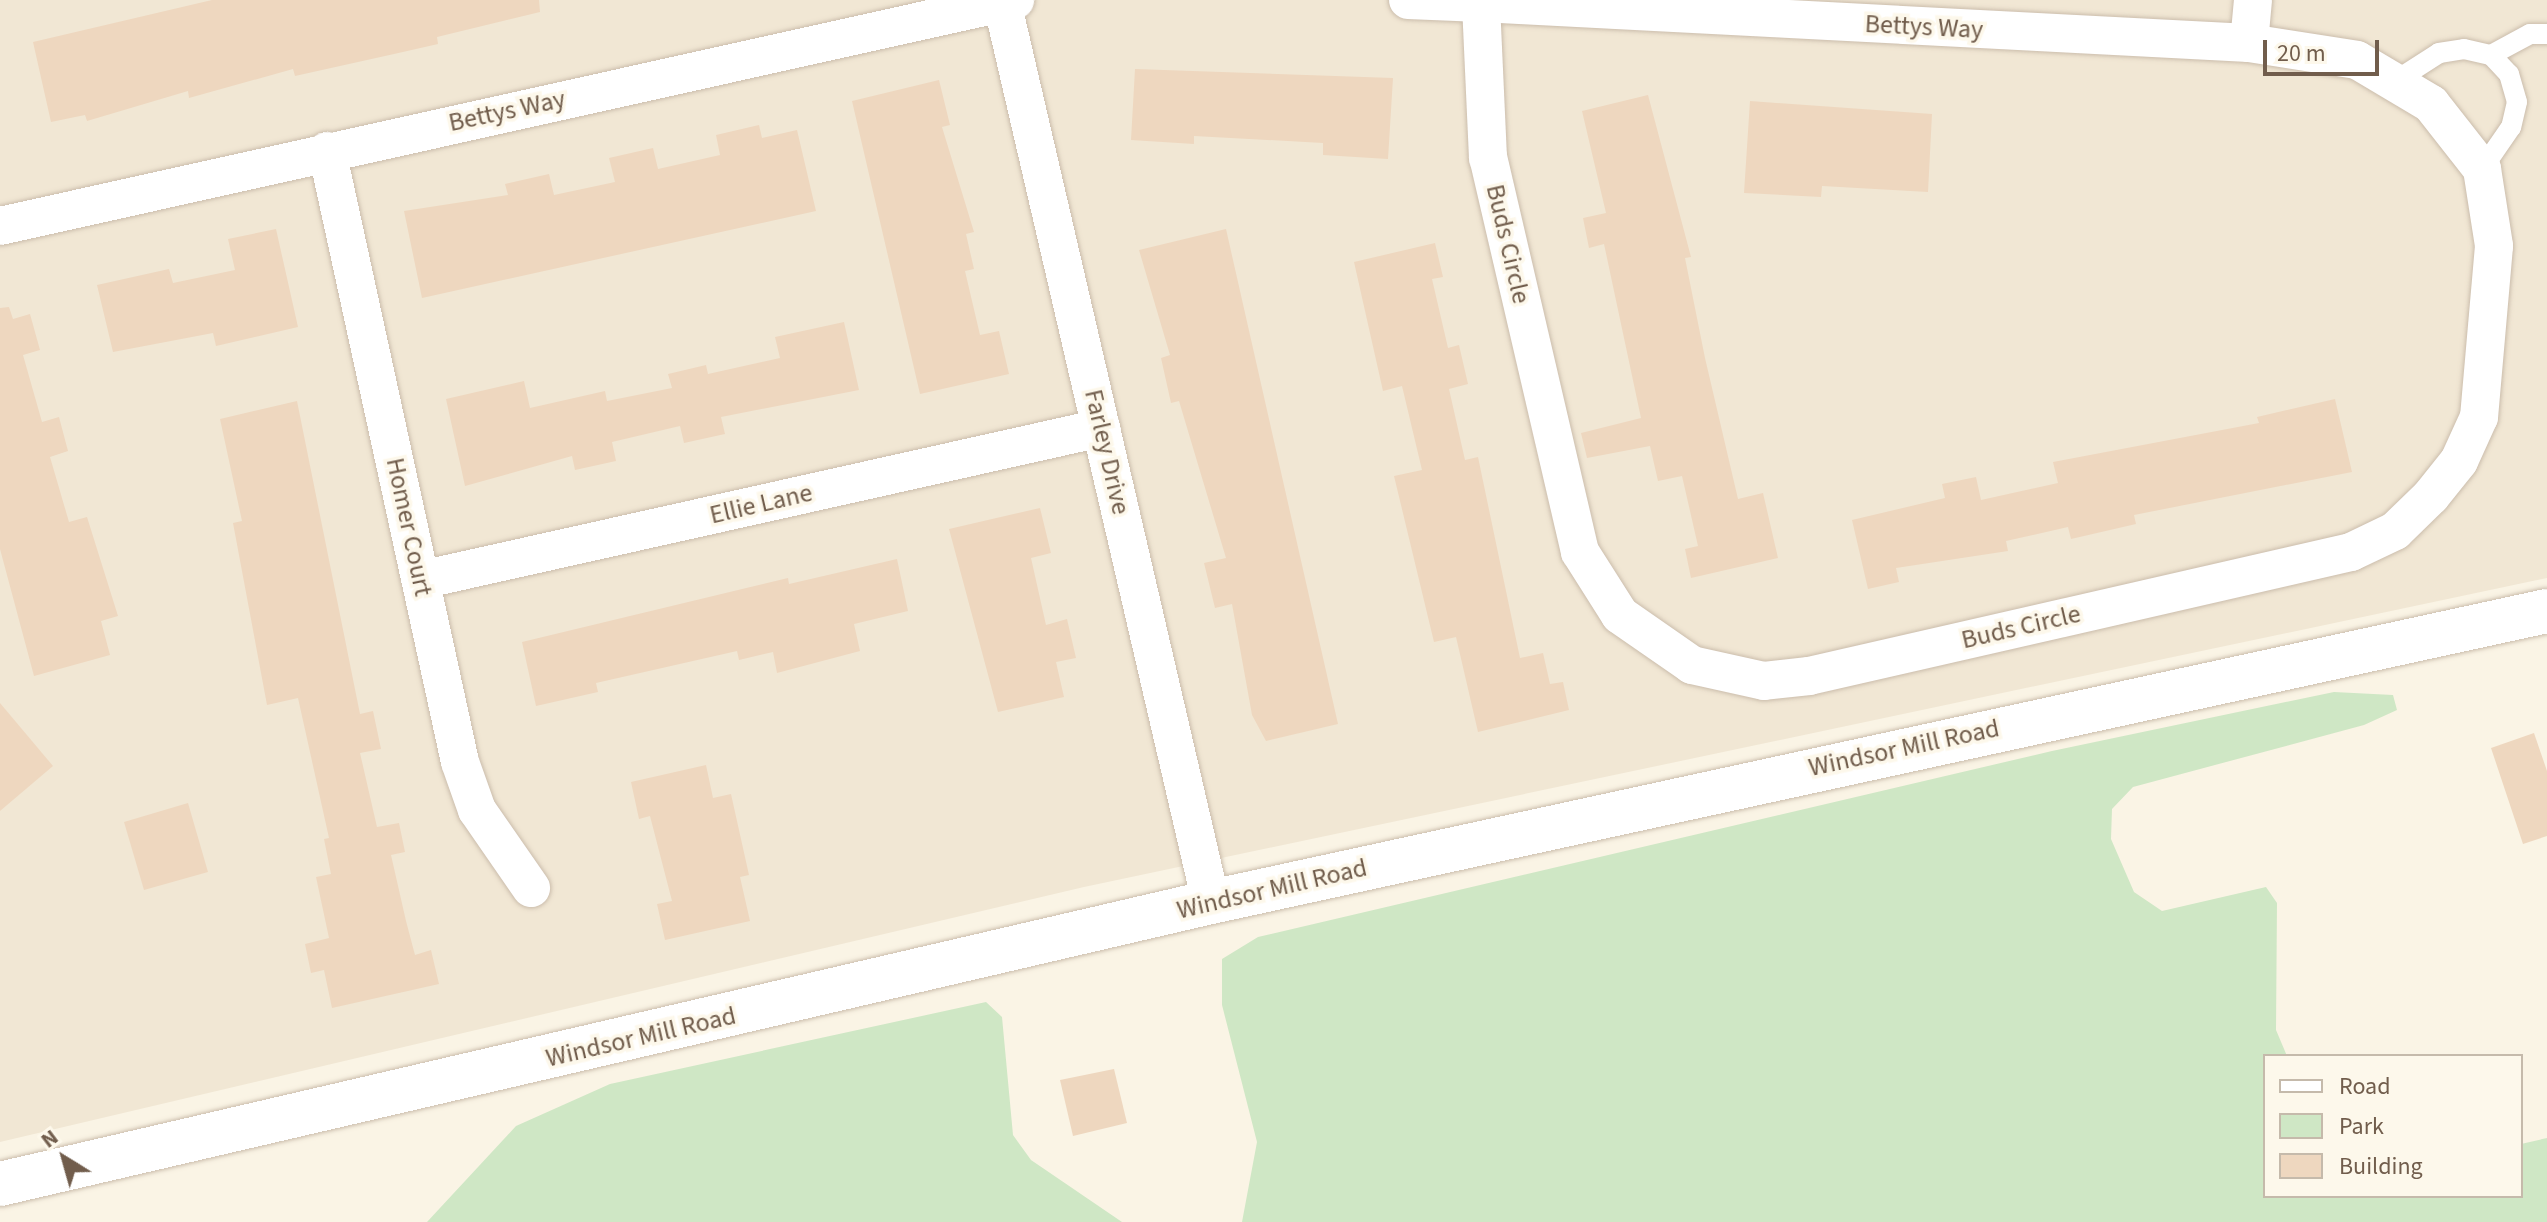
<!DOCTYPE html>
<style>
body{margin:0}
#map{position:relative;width:2547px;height:1222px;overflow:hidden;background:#faf4e5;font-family:"Source Sans 3",sans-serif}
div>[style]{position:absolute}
.residential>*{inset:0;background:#f1e7d4}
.green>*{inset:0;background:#cfe7c5}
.building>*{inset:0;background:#eed7bf}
.roads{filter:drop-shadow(0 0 2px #cbbdac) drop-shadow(0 0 2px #cbbdac)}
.lane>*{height:20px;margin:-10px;padding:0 10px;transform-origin:10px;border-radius:10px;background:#fff}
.street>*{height:38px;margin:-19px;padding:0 19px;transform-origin:19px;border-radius:19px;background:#fff}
.secondary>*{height:44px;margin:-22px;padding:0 22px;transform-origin:22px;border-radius:22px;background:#fff}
span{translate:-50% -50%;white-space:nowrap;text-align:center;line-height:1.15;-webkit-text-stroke:7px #fdf8eb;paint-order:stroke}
.street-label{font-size:26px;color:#715d4c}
.legend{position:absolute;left:2263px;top:1054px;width:260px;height:144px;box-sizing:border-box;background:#fdf8eb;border:2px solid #c5baab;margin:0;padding:10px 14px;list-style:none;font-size:24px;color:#715d4c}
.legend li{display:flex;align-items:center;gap:16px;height:40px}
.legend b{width:40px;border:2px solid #c5baab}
.north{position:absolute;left:24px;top:1118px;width:80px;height:80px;-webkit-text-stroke:6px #fdf8eb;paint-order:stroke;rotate:323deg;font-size:22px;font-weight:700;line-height:32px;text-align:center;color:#715d4c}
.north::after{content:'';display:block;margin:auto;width:28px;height:36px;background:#715d4c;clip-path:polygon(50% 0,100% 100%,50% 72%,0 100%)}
.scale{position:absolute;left:2263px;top:40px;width:116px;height:36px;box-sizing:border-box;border:4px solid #715d4c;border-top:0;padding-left:10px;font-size:24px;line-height:28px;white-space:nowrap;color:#715d4c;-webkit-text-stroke:6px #fdf8eb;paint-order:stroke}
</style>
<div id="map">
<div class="residential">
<i style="clip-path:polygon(0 0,2547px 0,2547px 578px,1084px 887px,0 1142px)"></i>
</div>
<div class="green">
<i style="clip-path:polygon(2334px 692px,2393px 695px,2397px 710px,2364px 725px,2133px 787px,2112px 809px,2111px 839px,2134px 892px,2162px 911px,2266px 887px,2277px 903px,2276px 1030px,2287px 1056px,2265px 1056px,2265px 1196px,2521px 1196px,2521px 1144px,2547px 1138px,2547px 1222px,1242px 1222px,1257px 1142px,1222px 1005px,1222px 959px,1258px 937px,2052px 751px)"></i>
<i style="clip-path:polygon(986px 1002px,1002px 1017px,1013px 1135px,1031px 1160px,1122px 1222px,427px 1222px,516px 1126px,610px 1084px)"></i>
</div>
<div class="building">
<i style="clip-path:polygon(212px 0,539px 0,540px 12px,437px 37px,438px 44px,394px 54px,295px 76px,293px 69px,189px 98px,188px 91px,87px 121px,85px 115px,51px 122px,33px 42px)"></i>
<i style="clip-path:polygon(1135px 69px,1393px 78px,1388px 159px,1323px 155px,1323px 143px,1194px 136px,1194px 144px,1131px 140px)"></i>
<i style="clip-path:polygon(939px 80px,950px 125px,942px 127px,974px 232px,966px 234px,974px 269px,965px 271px,980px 335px,999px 331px,1009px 374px,920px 394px,852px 101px)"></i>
<i style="clip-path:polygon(1648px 95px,1691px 257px,1685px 258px,1705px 358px,1738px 499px,1763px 493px,1778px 558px,1691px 578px,1685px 549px,1698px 546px,1682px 476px,1658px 481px,1650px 446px,1587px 458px,1581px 433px,1641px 418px,1604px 244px,1589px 248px,1583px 218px,1606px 213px,1582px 111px)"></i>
<i style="clip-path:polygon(1750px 101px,1932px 114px,1928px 192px,1822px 186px,1821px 197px,1744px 193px)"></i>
<i style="clip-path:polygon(759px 125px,762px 138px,797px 130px,816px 211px,422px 298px,404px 211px,508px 195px,505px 184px,549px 174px,554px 195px,615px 182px,609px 158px,653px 148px,658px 169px,720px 155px,716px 135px)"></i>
<i style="clip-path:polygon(276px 229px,298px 327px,216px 346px,213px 333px,113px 352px,97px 285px,169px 269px,173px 283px,235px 270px,228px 239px)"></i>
<i style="clip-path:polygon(1226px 229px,1338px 724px,1266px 741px,1252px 715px,1232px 604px,1215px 608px,1204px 563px,1226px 558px,1179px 401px,1171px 403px,1161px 358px,1170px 355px,1139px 250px)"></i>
<i style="clip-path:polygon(1435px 243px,1443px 277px,1432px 279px,1448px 348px,1459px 345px,1468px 384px,1449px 389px,1465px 460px,1478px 457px,1520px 658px,1543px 653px,1550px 684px,1563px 682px,1569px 710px,1478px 732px,1456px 637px,1434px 642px,1394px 476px,1422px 470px,1402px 386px,1383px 391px,1354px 262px)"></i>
<i style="clip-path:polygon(9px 307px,13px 319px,30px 314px,40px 350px,23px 355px,42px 422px,59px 417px,68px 451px,50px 457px,69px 522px,87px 517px,118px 616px,101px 621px,110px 655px,34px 676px,0 549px,0 308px)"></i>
<i style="clip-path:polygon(844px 322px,859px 390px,721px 417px,725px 434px,684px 443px,680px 426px,612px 442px,616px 461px,575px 470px,572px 456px,465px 486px,446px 399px,524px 381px,530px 408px,605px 391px,607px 401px,672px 388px,668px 374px,706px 365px,708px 374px,780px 358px,775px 337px)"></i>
<i style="clip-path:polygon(2335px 399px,2352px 472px,2134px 515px,2136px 524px,2071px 539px,2068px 527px,2006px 541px,2008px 551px,1896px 568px,1899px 582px,1868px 589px,1852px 520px,1945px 498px,1942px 484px,1976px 477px,1981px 500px,2058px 483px,2053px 462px,2259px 423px,2257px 417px)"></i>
<i style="clip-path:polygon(297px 401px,360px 714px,373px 711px,381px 749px,360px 753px,377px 827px,399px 823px,405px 852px,391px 855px,406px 921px,415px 955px,431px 950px,439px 984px,332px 1008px,324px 970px,311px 973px,305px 944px,329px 938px,316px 877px,331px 874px,324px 839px,329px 838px,298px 698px,267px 705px,233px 523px,242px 521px,220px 419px)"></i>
<i style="clip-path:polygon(1040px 508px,1051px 553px,1031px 558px,1046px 625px,1067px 619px,1076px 658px,1056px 662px,1064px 697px,998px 712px,949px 529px)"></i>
<i style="clip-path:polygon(897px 559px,908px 611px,854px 624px,860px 651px,777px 673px,773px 652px,739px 660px,737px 651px,596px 683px,598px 692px,536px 706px,522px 642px,788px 578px,789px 584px)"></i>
<i style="clip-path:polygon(0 703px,53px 766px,0 811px)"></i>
<i style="clip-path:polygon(2534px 733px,2547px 771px,2547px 836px,2523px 844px,2491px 748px)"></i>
<i style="clip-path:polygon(706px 765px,713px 798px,731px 794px,749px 875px,740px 877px,750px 921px,665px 940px,657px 904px,672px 901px,650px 816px,639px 819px,631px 782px)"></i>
<i style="clip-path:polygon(188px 803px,208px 872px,144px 890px,124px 822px)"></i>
<i style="clip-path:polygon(1114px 1069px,1127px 1123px,1073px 1136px,1060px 1080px)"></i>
</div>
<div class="roads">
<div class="lane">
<i style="left:2491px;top:55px;width:44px;rotate:-28.3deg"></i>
<i style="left:2530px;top:34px;width:17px"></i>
<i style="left:2397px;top:80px;width:50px;rotate:-32.7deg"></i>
<i style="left:2439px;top:53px;width:25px;rotate:-9deg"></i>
<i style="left:2464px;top:49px;width:28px;rotate:13deg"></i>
<i style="left:2491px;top:55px;width:26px;rotate:47deg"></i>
<i style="left:2509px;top:74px;width:29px;rotate:74deg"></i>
<i style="left:2517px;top:102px;width:26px;rotate:103deg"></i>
<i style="left:2511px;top:127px;width:51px;rotate:124.6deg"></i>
</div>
<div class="street">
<i style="left:1408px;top:0;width:73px;rotate:2.4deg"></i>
<i style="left:1481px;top:3px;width:769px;rotate:2.98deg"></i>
<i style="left:2249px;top:43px;width:109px;rotate:8.9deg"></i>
<i style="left:2357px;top:60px;width:86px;rotate:30.7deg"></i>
<i style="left:2431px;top:104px;width:83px;rotate:51.9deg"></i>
<i style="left:2482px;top:169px;width:78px;rotate:81.1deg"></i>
<i style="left:2494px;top:246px;width:172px;rotate:95deg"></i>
<i style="left:2479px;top:417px;width:48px;rotate:114.4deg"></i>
<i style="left:2459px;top:461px;width:45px;rotate:128.7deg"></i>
<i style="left:2431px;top:496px;width:50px;rotate:135.8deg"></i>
<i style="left:2395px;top:531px;width:49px;rotate:154.5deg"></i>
<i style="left:2351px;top:552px;width:556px;rotate:167.11deg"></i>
<i style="left:1809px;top:676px;width:45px;rotate:173.7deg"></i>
<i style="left:1764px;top:681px;width:74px;rotate:-167.5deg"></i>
<i style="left:1692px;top:665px;width:88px;rotate:-145.2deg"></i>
<i style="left:1620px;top:615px;width:75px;rotate:-122.4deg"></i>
<i style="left:1580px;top:552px;width:405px;rotate:-103.1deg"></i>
<i style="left:1488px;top:158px;width:155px;rotate:-92.6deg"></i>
<i style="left:1002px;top:2px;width:924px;rotate:76.93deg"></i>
<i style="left:2249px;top:43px;width:43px;rotate:-84.7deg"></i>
<i style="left:327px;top:151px;width:625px;rotate:77.72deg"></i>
<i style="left:460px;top:762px;width:51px;rotate:70.5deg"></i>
<i style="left:477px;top:810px;width:95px;rotate:55.3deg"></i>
<i style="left:0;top:226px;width:1040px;rotate:-12.55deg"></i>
<i style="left:421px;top:580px;width:697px;rotate:-12.6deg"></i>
</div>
<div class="secondary">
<i style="left:0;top:1184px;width:1243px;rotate:-13.11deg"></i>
<i style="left:1211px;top:902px;width:1367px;rotate:-12.29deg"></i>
</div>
</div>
<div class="street-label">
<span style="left:1924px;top:27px;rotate:3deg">Bettys Way</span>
<span style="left:507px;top:111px;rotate:-12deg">Bettys Way</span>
<span style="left:1508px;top:244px;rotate:77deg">Buds Circle</span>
<span style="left:1107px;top:452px;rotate:77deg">Farley Drive</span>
<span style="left:761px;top:504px;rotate:-13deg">Ellie Lane</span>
<span style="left:409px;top:527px;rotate:78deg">Homer Court</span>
<span style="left:2021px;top:627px;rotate:-13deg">Buds Circle</span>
<span style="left:1904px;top:748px;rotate:-12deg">Windsor Mill Road</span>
<span style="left:1272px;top:889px;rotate:-13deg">Windsor Mill Road</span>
<span style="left:641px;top:1037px;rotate:-13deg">Windsor Mill Road</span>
</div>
<ul class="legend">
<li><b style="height:10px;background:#fff"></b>Road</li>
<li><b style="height:22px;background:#cfe7c5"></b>Park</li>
<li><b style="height:22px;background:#eed7bf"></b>Building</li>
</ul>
<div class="north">N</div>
<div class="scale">20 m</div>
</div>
